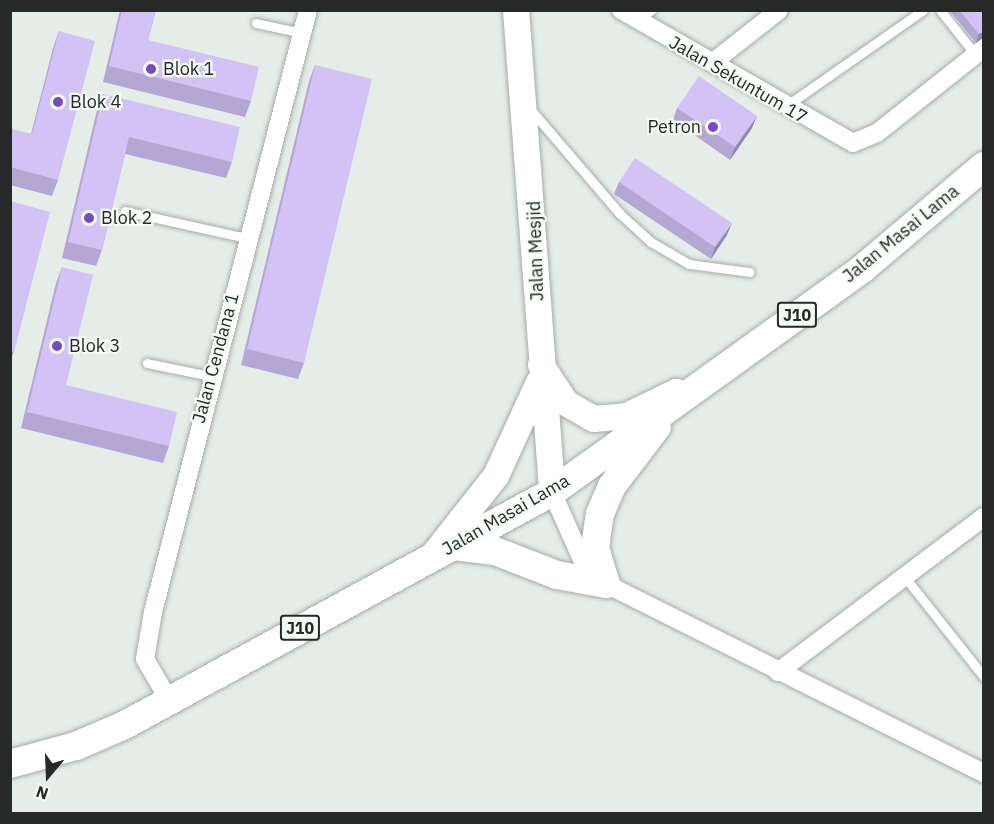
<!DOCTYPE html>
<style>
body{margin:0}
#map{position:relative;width:994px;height:824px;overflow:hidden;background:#e5ede8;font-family:"IBM Plex Sans",sans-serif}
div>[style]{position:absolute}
.roads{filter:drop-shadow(0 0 2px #a5aca7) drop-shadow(0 0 2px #a5aca7)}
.service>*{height:9px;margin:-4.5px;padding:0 4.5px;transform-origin:4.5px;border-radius:4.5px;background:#fff}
.minor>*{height:18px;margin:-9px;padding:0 9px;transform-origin:9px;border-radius:9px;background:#fff}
.secondary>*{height:26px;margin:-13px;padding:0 13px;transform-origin:13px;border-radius:13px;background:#fff}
.primary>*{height:28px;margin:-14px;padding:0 14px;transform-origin:14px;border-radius:14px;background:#fff}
.wall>*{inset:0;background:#b5a7d4}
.shaded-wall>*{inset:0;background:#9488ac}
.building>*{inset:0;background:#d3c2f6}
.dots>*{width:16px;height:16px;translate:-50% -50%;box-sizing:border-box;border:3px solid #f3fbf5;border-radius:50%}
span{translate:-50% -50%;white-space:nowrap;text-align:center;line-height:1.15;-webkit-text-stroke:4.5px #f3fbf5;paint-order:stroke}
.shield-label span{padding:2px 4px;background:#f3fbf5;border:2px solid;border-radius:4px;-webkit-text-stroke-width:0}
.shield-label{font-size:16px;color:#262927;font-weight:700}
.poi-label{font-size:18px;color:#262927}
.left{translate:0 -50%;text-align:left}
.right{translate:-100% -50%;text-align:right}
.street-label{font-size:18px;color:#262927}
.frame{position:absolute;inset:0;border:12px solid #262927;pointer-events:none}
.north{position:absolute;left:18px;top:746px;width:60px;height:60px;-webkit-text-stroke:4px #f3fbf5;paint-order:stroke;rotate:199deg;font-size:16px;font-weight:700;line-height:24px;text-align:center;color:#262927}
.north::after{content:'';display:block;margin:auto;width:21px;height:27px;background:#262927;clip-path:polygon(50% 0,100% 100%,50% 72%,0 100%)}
</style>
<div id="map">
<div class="roads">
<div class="service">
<i style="left:940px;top:10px;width:56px;rotate:51.5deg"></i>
<i style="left:637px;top:21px;width:18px;rotate:-38deg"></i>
<i style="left:256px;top:23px;width:47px;rotate:12.3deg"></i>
<i style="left:786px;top:106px;width:167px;rotate:-35deg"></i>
<i style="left:530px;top:109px;width:137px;rotate:49.4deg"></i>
<i style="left:619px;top:213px;width:43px;rotate:42.2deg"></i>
<i style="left:651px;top:242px;width:44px;rotate:30.1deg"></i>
<i style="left:689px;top:264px;width:61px;rotate:7.6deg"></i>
<i style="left:125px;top:211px;width:125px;rotate:12.5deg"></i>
<i style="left:147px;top:363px;width:64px;rotate:11.7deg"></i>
<i style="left:904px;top:576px;width:129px;rotate:51.6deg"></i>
</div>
<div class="minor">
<i style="left:621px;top:10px;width:267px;rotate:29.8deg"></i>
<i style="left:853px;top:143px;width:26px;rotate:-23deg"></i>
<i style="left:877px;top:133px;width:137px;rotate:-38.5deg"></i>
<i style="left:712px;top:63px;width:85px;rotate:-38.3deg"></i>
<i style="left:552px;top:492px;width:79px;rotate:66deg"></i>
<i style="left:584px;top:564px;width:30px;rotate:42deg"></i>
<i style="left:606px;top:584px;width:423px;rotate:26.6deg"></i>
<i style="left:778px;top:672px;width:258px;rotate:-37deg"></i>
<i style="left:170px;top:702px;width:50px;rotate:-120.2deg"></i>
<i style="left:145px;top:659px;width:48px;rotate:-80.3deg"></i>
<i style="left:153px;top:612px;width:622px;rotate:-75.56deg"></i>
</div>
<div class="secondary">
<i style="left:516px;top:10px;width:483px;rotate:85.7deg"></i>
<i style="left:541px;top:365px;width:45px;rotate:56.7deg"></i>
<i style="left:566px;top:403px;width:32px;rotate:30deg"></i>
<i style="left:594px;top:419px;width:33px;rotate:-5deg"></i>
<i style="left:627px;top:416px;width:55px;rotate:-26.1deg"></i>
<i style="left:432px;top:557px;width:103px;rotate:-51.7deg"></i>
<i style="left:496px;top:476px;width:103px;rotate:-65.4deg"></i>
</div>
<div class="primary">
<i style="left:454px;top:546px;width:41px;rotate:7deg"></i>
<i style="left:495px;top:551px;width:66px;rotate:21.2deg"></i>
<i style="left:557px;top:575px;width:50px;rotate:10.4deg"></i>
<i style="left:606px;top:584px;width:38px;rotate:-107deg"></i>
<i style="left:595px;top:548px;width:34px;rotate:-82deg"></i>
<i style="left:600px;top:514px;width:30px;rotate:-67deg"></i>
<i style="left:612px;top:486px;width:74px;rotate:-52.7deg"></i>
<i style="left:10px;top:764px;width:68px;rotate:-15.3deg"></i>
<i style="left:76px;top:746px;width:51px;rotate:-23.1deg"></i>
<i style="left:123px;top:726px;width:489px;rotate:-28.6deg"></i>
<i style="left:552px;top:492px;width:382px;rotate:-35.7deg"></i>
<i style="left:862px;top:269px;width:160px;rotate:-40.2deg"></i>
</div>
</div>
<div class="wall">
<i style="clip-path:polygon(120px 10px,156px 10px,148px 40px,251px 101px,245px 117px,103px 82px)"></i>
<i style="clip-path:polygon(949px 10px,984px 10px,984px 37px,976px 43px)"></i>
<i style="clip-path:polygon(59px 31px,58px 180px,52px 196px,10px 185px,10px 129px,31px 134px,53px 48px)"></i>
<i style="clip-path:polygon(315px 65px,304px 363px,298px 379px,241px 365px,309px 81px)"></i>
<i style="clip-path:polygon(103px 94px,232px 162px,226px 178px,125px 154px,102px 250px,96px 266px,62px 258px,97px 110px)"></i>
<i style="clip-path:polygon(677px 108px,752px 128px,730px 160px,673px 120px)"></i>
<i style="clip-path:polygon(619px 182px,727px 235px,711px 259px,614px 194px)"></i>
<i style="clip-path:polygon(10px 201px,14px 352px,10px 361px)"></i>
<i style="clip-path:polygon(62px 267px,66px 385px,169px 446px,163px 463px,21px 428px,56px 283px)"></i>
</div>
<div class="shaded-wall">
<i style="clip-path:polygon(984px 31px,984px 37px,976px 43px,979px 34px)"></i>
<i style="clip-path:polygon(757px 116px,752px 128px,730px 160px,735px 147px)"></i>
<i style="clip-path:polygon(732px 223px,727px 235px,711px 259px,715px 247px)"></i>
</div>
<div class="building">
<i style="clip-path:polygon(122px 10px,156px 10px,148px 40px,259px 67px,251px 101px,109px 66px)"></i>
<i style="clip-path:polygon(959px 10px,984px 10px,984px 31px,979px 34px)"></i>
<i style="clip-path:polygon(59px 31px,95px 41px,58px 180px,10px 167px,10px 129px,32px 134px)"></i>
<i style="clip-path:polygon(315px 65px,372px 79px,304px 363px,247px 349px)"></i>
<i style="clip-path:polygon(699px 76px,757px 116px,735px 147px,677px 108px)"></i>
<i style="clip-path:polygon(103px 94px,240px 127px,232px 162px,129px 137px,102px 250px,68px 242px)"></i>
<i style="clip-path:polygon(635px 158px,732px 223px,715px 247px,619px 182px)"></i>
<i style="clip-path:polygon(10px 201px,50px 212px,14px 352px,10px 352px)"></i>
<i style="clip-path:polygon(62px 267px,93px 275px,66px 385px,177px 412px,169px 446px,27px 412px)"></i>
</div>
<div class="dots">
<i style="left:151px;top:69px;background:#7b49c1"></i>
<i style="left:58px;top:102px;background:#7b49c1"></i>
<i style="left:713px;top:127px;background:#7b49c1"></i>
<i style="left:89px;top:218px;background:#7b49c1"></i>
<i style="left:57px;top:346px;background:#7b49c1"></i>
</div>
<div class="shield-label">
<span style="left:797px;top:315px">J10</span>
<span style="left:300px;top:628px">J10</span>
</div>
<div class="poi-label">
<span class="left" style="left:163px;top:69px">Blok 1</span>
<span class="left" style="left:70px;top:102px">Blok 4</span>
<span class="right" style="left:701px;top:127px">Petron</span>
<span class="left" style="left:101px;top:218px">Blok 2</span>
<span class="left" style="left:69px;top:346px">Blok 3</span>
</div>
<div class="street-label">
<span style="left:738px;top:80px;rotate:30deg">Jalan Sekuntum 17</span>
<span style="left:901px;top:234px;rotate:-39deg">Jalan Masai Lama</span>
<span style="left:536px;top:251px;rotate:-92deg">Jalan Mesjid</span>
<span style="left:216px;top:358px;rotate:-75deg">Jalan Cendana 1</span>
<span style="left:506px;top:515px;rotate:-30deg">Jalan Masai Lama</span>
</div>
<div class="frame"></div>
<div class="north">N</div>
</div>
